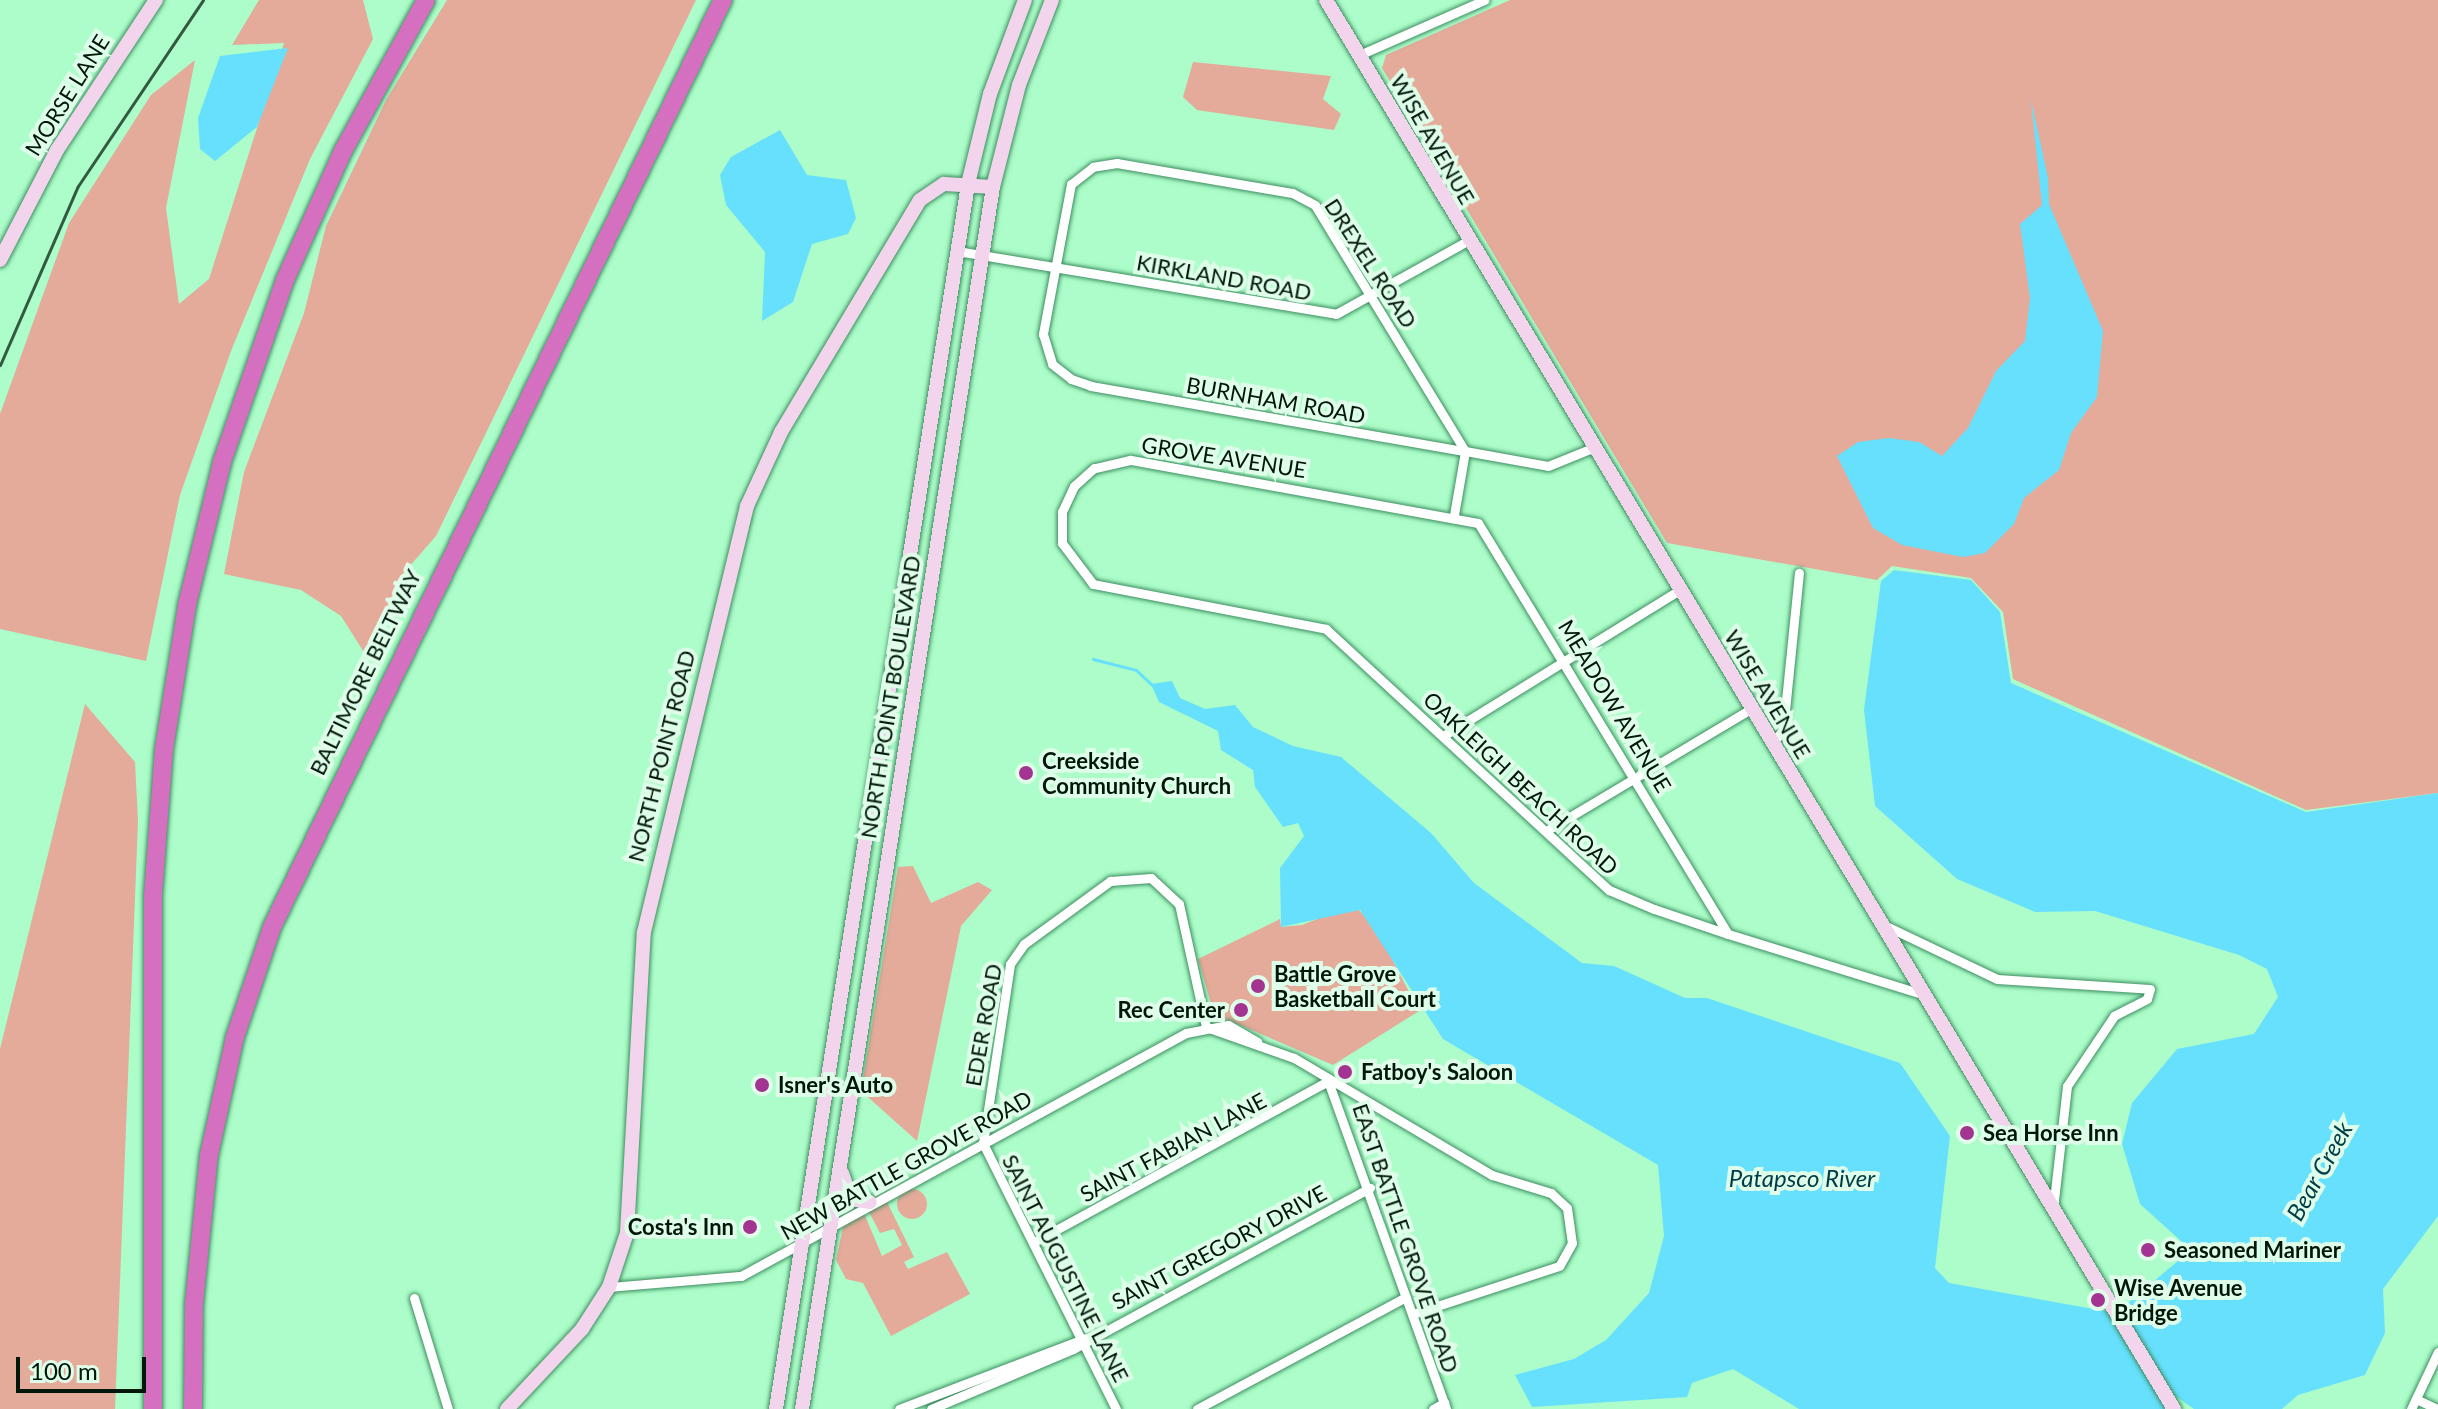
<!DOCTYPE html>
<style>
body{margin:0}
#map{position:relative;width:2438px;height:1409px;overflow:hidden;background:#acfdc9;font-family:Lato,sans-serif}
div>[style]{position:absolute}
.green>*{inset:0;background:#e4aa9a}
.round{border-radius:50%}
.water>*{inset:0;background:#66e0fd}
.stream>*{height:3px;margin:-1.5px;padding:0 1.5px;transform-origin:1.5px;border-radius:1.5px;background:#66e0fd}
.roads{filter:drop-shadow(0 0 2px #3d8e60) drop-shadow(0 0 2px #3d8e60)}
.street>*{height:9px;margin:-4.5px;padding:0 4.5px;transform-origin:4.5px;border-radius:4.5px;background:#fff}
.secondary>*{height:14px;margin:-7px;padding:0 7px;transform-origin:7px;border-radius:7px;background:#f2d4ec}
.highway>*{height:18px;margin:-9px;padding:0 9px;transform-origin:9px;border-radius:9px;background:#d56fbf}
.rail>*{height:3px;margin:-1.5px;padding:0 1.5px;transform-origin:1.5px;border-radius:1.5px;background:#325a41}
.dots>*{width:22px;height:22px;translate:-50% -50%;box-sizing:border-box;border:4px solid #dffee9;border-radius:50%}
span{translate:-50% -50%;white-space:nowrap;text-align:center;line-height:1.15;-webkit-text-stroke:8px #dffee9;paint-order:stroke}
.street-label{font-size:22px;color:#001709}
.poi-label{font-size:22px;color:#001709;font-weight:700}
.left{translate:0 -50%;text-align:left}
.right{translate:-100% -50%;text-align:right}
.water-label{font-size:24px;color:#003c47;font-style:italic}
.scale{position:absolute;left:16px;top:1357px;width:130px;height:36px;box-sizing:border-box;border:4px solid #001709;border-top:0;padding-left:10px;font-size:24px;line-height:28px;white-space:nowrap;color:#001709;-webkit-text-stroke:6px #dffee9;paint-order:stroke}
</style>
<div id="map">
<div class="green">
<i style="clip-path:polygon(259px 0,363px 0,373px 39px,310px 159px,231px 351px,180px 495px,146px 661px,0 629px,0 414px,69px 223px,151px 95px,195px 60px,166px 208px,179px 304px,209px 279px,284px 43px,232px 45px)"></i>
<i style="clip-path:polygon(447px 0,696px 0,436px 536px,401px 576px,367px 657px,341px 616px,301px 590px,224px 574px,244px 472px,304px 313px,326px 226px,386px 100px)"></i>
<i style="clip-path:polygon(1510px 0,2438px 0,2438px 793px,2306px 810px,2013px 679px,2003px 612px,1971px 578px,1892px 566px,1877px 580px,1667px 543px,1382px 68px,1386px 55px)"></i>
<i style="clip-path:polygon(1193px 62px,1331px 76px,1323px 99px,1341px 114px,1334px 130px,1197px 110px,1183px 97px)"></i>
<i style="clip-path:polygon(85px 704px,135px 762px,138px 821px,115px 1409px,0 1409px,0 1049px)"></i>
<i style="clip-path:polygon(913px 866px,931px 903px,978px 882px,992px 890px,961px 926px,917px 1141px,861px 1091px,898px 867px)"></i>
<i style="clip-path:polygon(1345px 908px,1359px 910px,1377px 930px,1419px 1011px,1333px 1065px,1214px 1014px,1198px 959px,1280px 919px,1281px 927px,1302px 925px)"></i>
<i class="round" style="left:897px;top:1189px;width:30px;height:30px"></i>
<i style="clip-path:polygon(886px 1200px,914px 1257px,904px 1262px,908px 1269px,947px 1252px,970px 1294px,891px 1336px,863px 1283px,846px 1279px,836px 1260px,843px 1227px,864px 1213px,882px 1256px,902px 1245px,894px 1229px,880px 1233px,869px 1212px)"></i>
</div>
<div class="water">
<i style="clip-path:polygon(288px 48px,257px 127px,215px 161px,200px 149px,198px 118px,220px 56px)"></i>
<i style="clip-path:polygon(2031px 100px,2048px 178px,2049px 204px,2103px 331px,2097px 397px,2071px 433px,2059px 470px,2024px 498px,2014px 524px,1985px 553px,1963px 557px,1902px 545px,1873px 528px,1837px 456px,1858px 442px,1889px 438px,1919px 442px,1942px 456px,1968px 428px,1996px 371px,2025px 341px,2030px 298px,2020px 224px,2042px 205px)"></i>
<i style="clip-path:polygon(780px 130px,807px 175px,846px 180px,856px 218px,848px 234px,812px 244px,793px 302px,762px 321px,765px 252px,726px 205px,720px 175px,731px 157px)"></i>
<i style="clip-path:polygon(1894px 570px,1971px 580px,2000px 612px,2011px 683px,2306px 812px,2438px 793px,2438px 1216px,2383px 1289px,2385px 1333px,2365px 1375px,2298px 1395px,2282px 1409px,2194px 1409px,2177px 1397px,2164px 1409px,1799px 1409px,1733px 1369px,1692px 1383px,1687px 1397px,1532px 1407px,1515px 1375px,1574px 1359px,1606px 1340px,1649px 1293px,1664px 1236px,1658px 1165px,1443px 1039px,1360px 910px,1281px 927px,1280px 868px,1304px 836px,1298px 823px,1283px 827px,1255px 787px,1253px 770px,1221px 750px,1218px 731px,1159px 702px,1151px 684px,1172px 681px,1180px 698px,1205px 709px,1235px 705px,1253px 727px,1293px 746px,1341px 757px,1431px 833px,1474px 883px,1582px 963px,1614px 966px,1685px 998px,1707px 998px,1900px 1063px,1950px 1136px,1935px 1268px,1949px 1283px,2116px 1313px,2191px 1250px,2140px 1204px,2122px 1144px,2132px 1103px,2177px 1049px,2254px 1034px,2278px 997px,2267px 969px,2239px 955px,2095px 911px,2035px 912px,1957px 879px,1875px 806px,1864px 710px,1881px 581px)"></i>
</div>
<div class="stream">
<i style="left:1093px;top:659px;width:44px;rotate:14.3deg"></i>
<i style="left:1136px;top:670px;width:21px;rotate:43deg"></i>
</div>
<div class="roads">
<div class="street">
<i style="left:1359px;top:55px;width:137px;rotate:-23.7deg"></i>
<i style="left:957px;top:251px;width:384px;rotate:9.4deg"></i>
<i style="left:1336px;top:314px;width:150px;rotate:-29.1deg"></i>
<i style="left:1454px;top:515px;width:65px;rotate:-80.2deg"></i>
<i style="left:1465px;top:451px;width:288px;rotate:-121.4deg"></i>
<i style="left:1315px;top:205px;width:26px;rotate:-152deg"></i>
<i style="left:1292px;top:193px;width:178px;rotate:-170.3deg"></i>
<i style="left:1117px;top:163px;width:24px;rotate:171deg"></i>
<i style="left:1093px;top:167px;width:28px;rotate:142deg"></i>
<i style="left:1071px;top:184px;width:153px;rotate:100.6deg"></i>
<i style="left:1043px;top:334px;width:31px;rotate:73deg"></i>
<i style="left:1052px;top:364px;width:24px;rotate:38deg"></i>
<i style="left:1071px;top:379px;width:21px;rotate:19deg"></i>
<i style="left:1091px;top:386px;width:380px;rotate:9.9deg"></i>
<i style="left:1465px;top:451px;width:84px;rotate:10.2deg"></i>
<i style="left:1548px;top:466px;width:51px;rotate:-22deg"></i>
<i style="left:1443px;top:736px;width:278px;rotate:-31.7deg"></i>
<i style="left:1772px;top:744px;width:18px;rotate:-52deg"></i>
<i style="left:1783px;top:730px;width:158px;rotate:-84.2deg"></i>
<i style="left:1546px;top:831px;width:239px;rotate:-30.8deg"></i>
<i style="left:1884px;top:925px;width:125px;rotate:25.5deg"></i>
<i style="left:1997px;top:979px;width:153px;rotate:3.7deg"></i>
<i style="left:2150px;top:989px;width:10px;rotate:107deg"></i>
<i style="left:2147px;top:999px;width:37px;rotate:153deg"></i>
<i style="left:2114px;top:1016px;width:84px;rotate:123.9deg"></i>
<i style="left:2067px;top:1086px;width:124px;rotate:96.5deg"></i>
<i style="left:1728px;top:934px;width:481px;rotate:-121.3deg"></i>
<i style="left:1478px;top:523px;width:354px;rotate:-169.7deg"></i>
<i style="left:1130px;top:460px;width:37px;rotate:167deg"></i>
<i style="left:1094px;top:468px;width:27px;rotate:138deg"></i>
<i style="left:1074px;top:486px;width:29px;rotate:115deg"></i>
<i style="left:1062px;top:512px;width:31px;rotate:90deg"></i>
<i style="left:1062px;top:543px;width:51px;rotate:52.9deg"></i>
<i style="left:1093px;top:584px;width:237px;rotate:10.9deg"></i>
<i style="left:1326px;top:629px;width:385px;rotate:42.7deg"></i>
<i style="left:1609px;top:890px;width:49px;rotate:22.9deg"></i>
<i style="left:1654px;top:909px;width:78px;rotate:18.7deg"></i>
<i style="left:1728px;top:934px;width:206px;rotate:17.2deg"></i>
<i style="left:1209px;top:1028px;width:90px;rotate:19.4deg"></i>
<i style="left:1294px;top:1058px;width:230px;rotate:30.6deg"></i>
<i style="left:1492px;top:1175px;width:62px;rotate:17deg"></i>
<i style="left:1551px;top:1193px;width:22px;rotate:43deg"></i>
<i style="left:1567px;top:1208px;width:35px;rotate:82deg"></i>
<i style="left:1572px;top:1243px;width:26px;rotate:119deg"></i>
<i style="left:1559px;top:1266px;width:154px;rotate:161.8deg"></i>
<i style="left:1328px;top:1081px;width:349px;rotate:70.2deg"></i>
<i style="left:1034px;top:1242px;width:335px;rotate:-28.7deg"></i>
<i style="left:609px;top:1287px;width:132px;rotate:-4.8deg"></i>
<i style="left:741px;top:1276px;width:507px;rotate:-28.64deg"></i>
<i style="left:1186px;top:1033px;width:43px;rotate:-10.8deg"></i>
<i style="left:1228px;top:1025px;width:34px;rotate:30deg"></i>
<i style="left:414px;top:1298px;width:116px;rotate:73deg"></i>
<i style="left:2416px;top:1399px;width:23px;rotate:25deg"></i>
<i style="left:899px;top:1409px;width:200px;rotate:-20.8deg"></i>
<i style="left:931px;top:1409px;width:154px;rotate:-22.9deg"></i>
<i style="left:1073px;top:1349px;width:338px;rotate:-28.5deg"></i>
<i style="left:1116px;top:1409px;width:297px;rotate:-116.6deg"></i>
<i style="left:983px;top:1143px;width:181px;rotate:-81.4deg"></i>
<i style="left:1010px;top:964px;width:24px;rotate:-55deg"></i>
<i style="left:1024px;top:944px;width:107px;rotate:-36.2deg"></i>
<i style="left:1110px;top:881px;width:41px;rotate:-4.2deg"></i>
<i style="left:1151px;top:878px;width:38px;rotate:43deg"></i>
<i style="left:1179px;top:904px;width:126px;rotate:77.6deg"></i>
<i style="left:1197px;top:1409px;width:237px;rotate:-28.2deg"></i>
<i style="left:1433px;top:1409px;width:13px;rotate:-29deg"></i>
<i style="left:2411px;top:1409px;width:63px;rotate:-64.7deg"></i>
</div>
<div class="secondary">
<i style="left:1326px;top:0;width:1645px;rotate:58.96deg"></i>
<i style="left:0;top:260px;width:124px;rotate:-62.6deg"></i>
<i style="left:57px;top:150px;width:180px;rotate:-56.6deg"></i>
<i style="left:842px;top:1173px;width:28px;rotate:71deg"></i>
<i style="left:851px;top:1199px;width:19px;rotate:9deg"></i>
<i style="left:507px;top:1409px;width:110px;rotate:-46.8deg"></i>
<i style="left:582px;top:1329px;width:50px;rotate:-57.3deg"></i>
<i style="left:609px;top:1287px;width:57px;rotate:-71.6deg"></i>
<i style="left:627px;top:1233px;width:301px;rotate:-86.8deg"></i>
<i style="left:644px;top:932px;width:438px;rotate:-76.4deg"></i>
<i style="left:747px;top:506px;width:81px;rotate:-65.3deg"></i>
<i style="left:781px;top:432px;width:270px;rotate:-59.1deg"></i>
<i style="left:920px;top:200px;width:29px;rotate:-34deg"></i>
<i style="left:944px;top:184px;width:49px;rotate:3.5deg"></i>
<i style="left:776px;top:1409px;width:1240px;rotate:-81.09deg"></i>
<i style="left:968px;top:184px;width:93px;rotate:-76.3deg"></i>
<i style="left:990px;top:94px;width:100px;rotate:-69.6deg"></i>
<i style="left:802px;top:1409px;width:1237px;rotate:-81.12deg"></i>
<i style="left:993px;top:187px;width:105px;rotate:-75.7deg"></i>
<i style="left:1019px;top:85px;width:91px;rotate:-68.8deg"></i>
</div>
<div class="highway">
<i style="left:153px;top:1409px;width:514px;rotate:-90deg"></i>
<i style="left:153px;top:895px;width:146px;rotate:-85.7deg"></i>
<i style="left:164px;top:749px;width:146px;rotate:-80.9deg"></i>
<i style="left:187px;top:605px;width:147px;rotate:-76.2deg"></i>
<i style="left:222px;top:462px;width:193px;rotate:-70.9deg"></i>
<i style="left:285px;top:280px;width:141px;rotate:-65.8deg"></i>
<i style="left:343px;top:151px;width:172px;rotate:-61.2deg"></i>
<i style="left:193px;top:1409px;width:105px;rotate:-89.5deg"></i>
<i style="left:194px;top:1304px;width:150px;rotate:-84.3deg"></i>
<i style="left:209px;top:1155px;width:121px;rotate:-77.6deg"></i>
<i style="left:235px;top:1037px;width:116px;rotate:-71.4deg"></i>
<i style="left:272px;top:927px;width:1031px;rotate:-64.06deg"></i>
</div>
</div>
<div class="rail">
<i style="left:0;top:365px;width:195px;rotate:-66.5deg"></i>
<i style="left:78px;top:186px;width:224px;rotate:-56.1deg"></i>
</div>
<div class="dots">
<i style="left:1026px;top:773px;background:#a43491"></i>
<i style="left:1258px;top:986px;background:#a43491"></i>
<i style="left:1241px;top:1010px;background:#a43491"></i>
<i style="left:1345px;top:1072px;background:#a43491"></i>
<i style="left:762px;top:1085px;background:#a43491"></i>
<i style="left:1967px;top:1133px;background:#a43491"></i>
<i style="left:750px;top:1227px;background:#a43491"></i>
<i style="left:2148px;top:1250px;background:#a43491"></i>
<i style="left:2098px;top:1300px;background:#a43491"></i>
</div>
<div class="street-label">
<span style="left:67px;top:95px;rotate:-58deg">MORSE LANE</span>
<span style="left:1433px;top:139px;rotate:60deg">WISE AVENUE</span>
<span style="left:1371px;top:263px;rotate:57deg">DREXEL ROAD</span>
<span style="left:1224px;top:277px;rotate:10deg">KIRKLAND ROAD</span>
<span style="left:1276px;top:400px;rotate:10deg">BURNHAM ROAD</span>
<span style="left:1224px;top:457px;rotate:9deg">GROVE AVENUE</span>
<span style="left:365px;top:672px;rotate:-64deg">BALTIMORE BELTWAY</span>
<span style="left:1768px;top:694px;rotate:59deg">WISE AVENUE</span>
<span style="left:890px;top:697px;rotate:-81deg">NORTH POINT BOULEVARD</span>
<span style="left:1615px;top:706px;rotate:59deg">MEADOW AVENUE</span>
<span style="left:661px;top:756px;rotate:-76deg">NORTH POINT ROAD</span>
<span style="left:1521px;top:783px;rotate:43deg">OAKLEIGH BEACH ROAD</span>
<span style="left:983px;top:1025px;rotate:-80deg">EDER ROAD</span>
<span style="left:1173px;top:1147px;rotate:-28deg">SAINT FABIAN LANE</span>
<span style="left:906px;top:1165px;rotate:-29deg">NEW BATTLE GROVE ROAD</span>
<span style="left:1406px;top:1238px;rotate:71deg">EAST BATTLE GROVE ROAD</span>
<span style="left:1219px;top:1247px;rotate:-28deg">SAINT GREGORY DRIVE</span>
<span style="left:1066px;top:1268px;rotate:63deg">SAINT AUGUSTINE LANE</span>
</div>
<div class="poi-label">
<span class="left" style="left:1042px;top:773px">Creekside<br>Community Church</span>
<span class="left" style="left:1274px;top:986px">Battle Grove<br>Basketball Court</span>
<span class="right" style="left:1225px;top:1010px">Rec Center</span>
<span class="left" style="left:1361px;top:1072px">Fatboy's Saloon</span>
<span class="left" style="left:778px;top:1085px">Isner's Auto</span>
<span class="left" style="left:1983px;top:1133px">Sea Horse Inn</span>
<span class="right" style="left:734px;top:1227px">Costa's Inn</span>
<span class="left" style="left:2164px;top:1250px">Seasoned Mariner</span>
<span class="left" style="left:2114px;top:1300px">Wise Avenue<br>Bridge</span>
</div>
<div class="water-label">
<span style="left:2319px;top:1171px;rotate:-61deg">Bear Creek</span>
<span style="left:1802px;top:1178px">Patapsco River</span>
</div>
<div class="scale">100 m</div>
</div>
